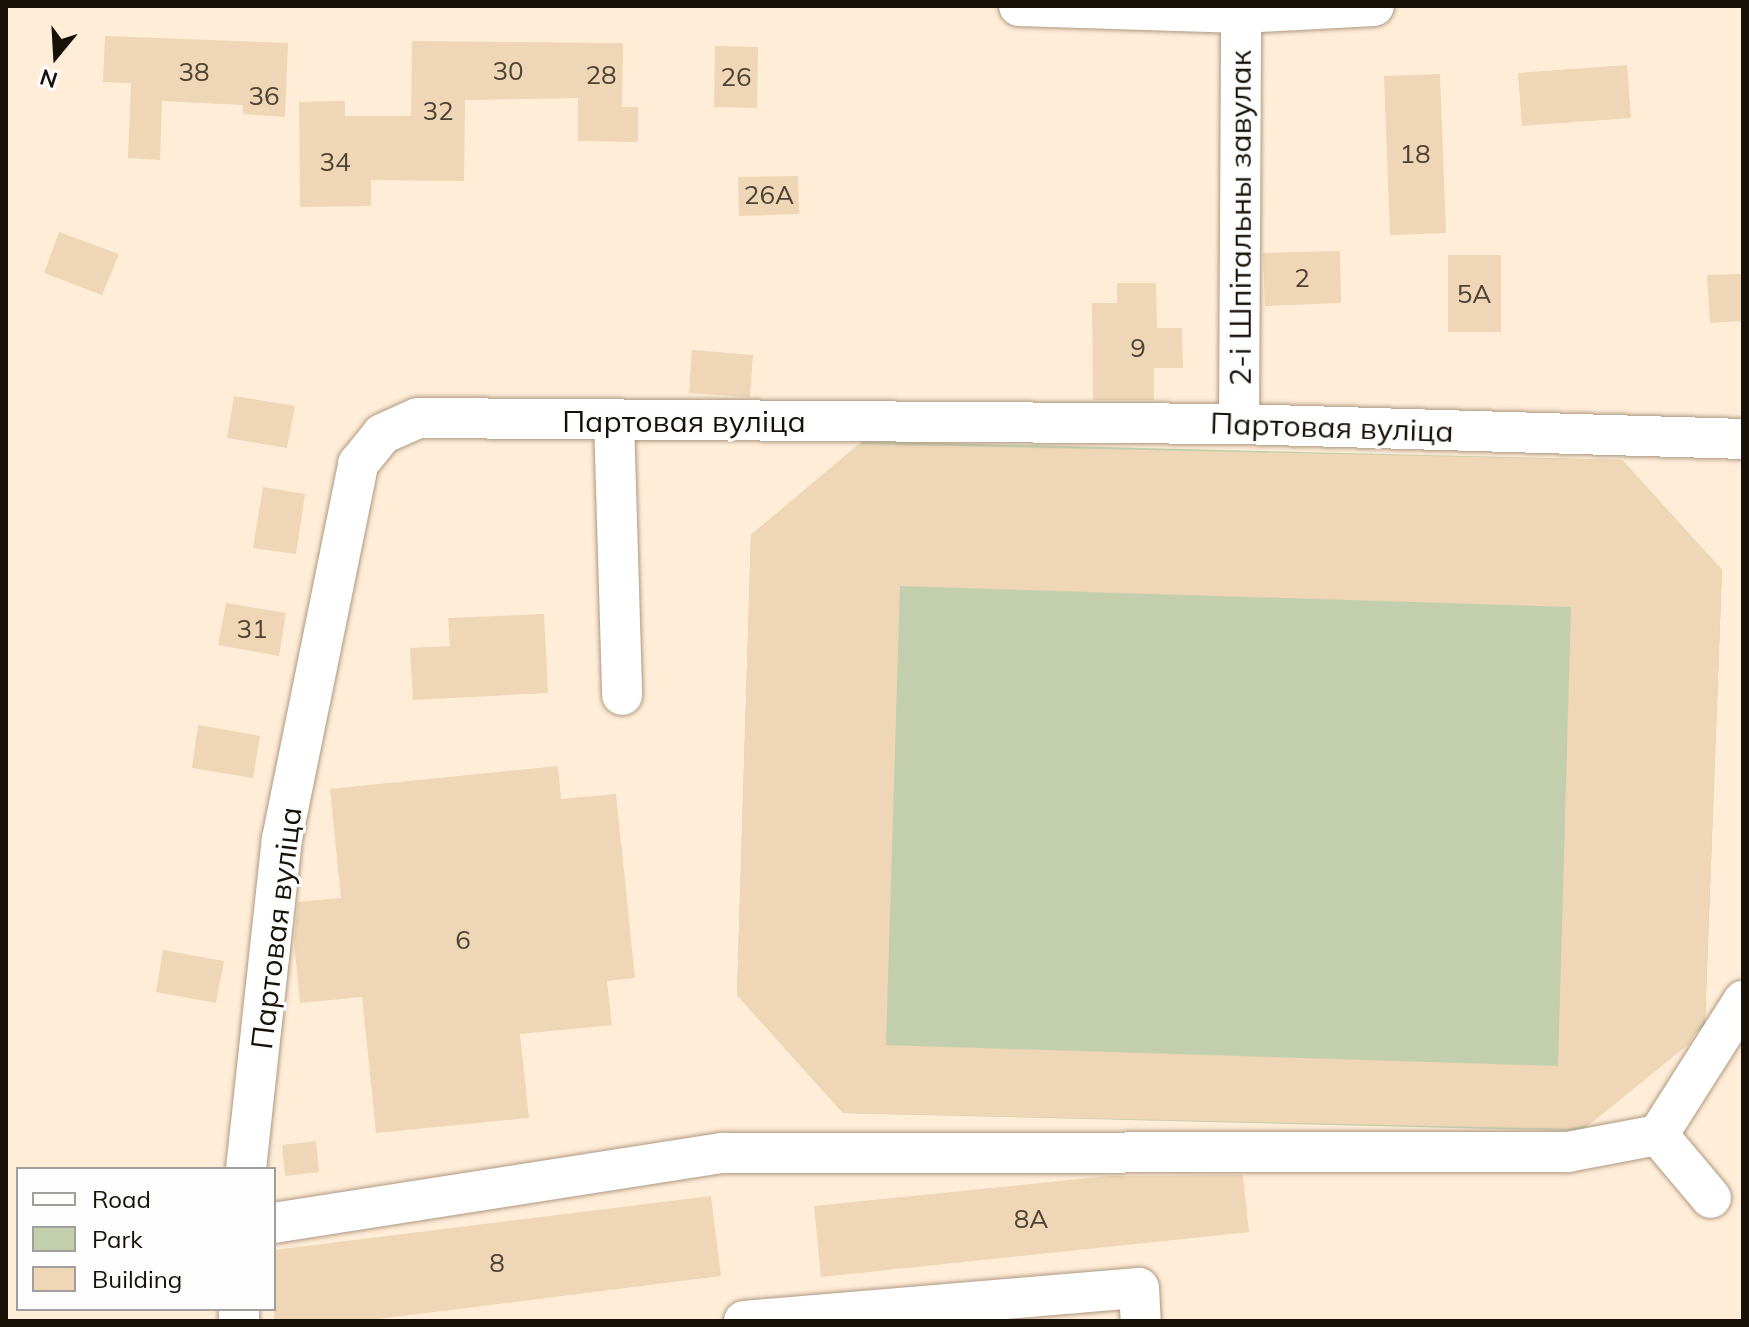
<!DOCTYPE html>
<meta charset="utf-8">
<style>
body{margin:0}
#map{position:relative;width:1749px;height:1327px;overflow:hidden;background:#ffedd8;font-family:Mulish,sans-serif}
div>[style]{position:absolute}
.green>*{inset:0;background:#c3cfac}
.building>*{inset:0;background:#eed6b6}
.roads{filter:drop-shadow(0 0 2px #ae9980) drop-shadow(0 0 2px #ae9980)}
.minor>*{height:40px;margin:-20px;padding:0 20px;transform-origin:20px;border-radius:20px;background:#fff}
span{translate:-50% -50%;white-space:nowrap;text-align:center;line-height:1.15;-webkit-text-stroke:6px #fdfdfd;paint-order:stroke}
.number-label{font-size:26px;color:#4e4234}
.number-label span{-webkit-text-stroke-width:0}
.street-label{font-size:30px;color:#181108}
.frame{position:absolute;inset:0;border:8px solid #181108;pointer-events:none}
.legend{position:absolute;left:16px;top:1167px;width:260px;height:144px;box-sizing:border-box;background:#fdfdfd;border:2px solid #a19f9b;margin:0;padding:10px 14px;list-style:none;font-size:24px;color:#181108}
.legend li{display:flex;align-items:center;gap:16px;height:40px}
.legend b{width:40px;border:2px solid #a19f9b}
.north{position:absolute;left:16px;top:16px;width:80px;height:80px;-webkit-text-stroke:6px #fdfdfd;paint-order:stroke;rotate:198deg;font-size:22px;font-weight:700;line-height:32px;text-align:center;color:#181108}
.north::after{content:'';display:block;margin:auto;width:28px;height:36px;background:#181108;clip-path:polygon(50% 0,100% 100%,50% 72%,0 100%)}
</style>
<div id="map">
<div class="green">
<i style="clip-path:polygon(863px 441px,1622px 460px,1722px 570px,1705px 1025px,1581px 1131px,843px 1113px,737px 995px,751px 535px)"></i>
</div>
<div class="building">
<i style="clip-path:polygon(105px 36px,288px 43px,285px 117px,243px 114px,243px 105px,162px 101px,160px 160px,128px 158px,131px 83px,103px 82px)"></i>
<i style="clip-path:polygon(412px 41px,623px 43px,622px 107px,638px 107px,638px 142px,578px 141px,578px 98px,465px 100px,464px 181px,371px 180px,371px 206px,300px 207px,299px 102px,345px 101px,345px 116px,411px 116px)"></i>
<i style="clip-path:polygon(715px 46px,758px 47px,757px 108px,714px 107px)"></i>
<i style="clip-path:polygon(1627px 65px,1631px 118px,1522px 126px,1518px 73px)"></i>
<i style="clip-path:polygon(1440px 74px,1446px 233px,1390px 235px,1384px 76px)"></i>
<i style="clip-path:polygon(798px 176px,799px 214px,739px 216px,738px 177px)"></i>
<i style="clip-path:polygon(59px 232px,119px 254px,102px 295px,44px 273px)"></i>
<i style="clip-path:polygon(1340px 251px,1341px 303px,1265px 306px,1263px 253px)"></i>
<i style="clip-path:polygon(1448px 255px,1501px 255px,1501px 332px,1448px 332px)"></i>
<i style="clip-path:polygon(1743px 274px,1743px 321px,1710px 323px,1707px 275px)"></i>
<i style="clip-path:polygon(1117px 283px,1156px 283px,1157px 328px,1182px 328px,1183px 368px,1154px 368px,1154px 400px,1093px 400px,1092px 303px,1117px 303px)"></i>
<i style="clip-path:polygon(692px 350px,753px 355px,750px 397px,689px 393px)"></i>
<i style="clip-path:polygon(234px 396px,295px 406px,287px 448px,227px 438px)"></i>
<i style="clip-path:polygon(evenodd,859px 444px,1622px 460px,1722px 570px,1705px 1018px,1689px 1044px,1589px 1125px,1566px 1129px,843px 1113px,737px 995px,751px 535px,859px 444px,900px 586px,1571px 607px,1558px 1066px,886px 1045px,900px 586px)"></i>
<i style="clip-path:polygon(263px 487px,305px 494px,296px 554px,253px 548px)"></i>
<i style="clip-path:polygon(226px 603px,286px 613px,279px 656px,218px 645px)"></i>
<i style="clip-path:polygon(544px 614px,548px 693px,413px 700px,410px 648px,450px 646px,448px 618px)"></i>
<i style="clip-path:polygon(198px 725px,260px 736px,253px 778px,192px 768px)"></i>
<i style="clip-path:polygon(558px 766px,561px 799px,616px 794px,635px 978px,607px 981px,612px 1025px,520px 1034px,529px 1118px,376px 1133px,362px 997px,300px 1003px,294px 941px,298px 902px,341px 898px,330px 789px)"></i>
<i style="clip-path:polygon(163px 950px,224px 961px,216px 1003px,156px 992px)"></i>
<i style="clip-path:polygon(316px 1141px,319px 1172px,285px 1176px,282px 1145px)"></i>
<i style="clip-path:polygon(1243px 1175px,1249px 1232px,821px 1277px,814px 1206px,1108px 1176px)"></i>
<i style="clip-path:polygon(711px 1196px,721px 1276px,362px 1321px,274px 1321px,274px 1250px)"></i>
</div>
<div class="roads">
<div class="minor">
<i style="left:1019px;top:6px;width:222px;rotate:1.8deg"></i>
<i style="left:1241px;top:13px;width:133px;rotate:-3deg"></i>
<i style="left:614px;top:420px;width:275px;rotate:88.3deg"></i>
<i style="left:1239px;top:424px;width:411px;rotate:-89.7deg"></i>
<i style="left:1658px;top:1135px;width:82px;rotate:49.9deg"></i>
<i style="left:246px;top:1169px;width:332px;rotate:-83.8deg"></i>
<i style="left:282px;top:839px;width:383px;rotate:-78.5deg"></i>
<i style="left:358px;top:464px;width:38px;rotate:-51deg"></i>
<i style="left:382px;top:434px;width:39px;rotate:-24deg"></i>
<i style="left:418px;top:418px;width:821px;rotate:0.42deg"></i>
<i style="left:1239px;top:424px;width:504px;rotate:1.7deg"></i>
<i style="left:274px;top:1223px;width:454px;rotate:-8.9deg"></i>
<i style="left:723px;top:1153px;width:845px;rotate:-0.07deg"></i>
<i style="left:1568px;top:1152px;width:92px;rotate:-10.7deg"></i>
<i style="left:1658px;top:1135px;width:159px;rotate:-57.6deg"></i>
<i style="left:239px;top:1309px;width:12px;rotate:90deg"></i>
<i style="left:744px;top:1321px;width:396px;rotate:-4.8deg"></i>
<i style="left:1139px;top:1288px;width:33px;rotate:87deg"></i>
</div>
</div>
<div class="number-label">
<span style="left:508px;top:71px">30</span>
<span style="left:194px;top:72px">38</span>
<span style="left:601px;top:75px">28</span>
<span style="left:736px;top:77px">26</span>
<span style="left:264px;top:96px">36</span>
<span style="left:438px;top:111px">32</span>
<span style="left:1415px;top:154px">18</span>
<span style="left:335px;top:162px">34</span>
<span style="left:769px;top:195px">26А</span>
<span style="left:1302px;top:278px">2</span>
<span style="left:1474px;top:294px">5А</span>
<span style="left:1138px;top:348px">9</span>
<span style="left:252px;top:629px">31</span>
<span style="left:463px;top:940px">6</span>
<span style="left:1031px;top:1219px">8А</span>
<span style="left:497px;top:1263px">8</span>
</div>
<div class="street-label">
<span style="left:1240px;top:218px;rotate:-90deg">2-і Шпітальны завулак</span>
<span style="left:684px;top:421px">Партовая вуліца</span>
<span style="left:1332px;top:427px;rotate:2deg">Партовая вуліца</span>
<span style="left:276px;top:928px;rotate:-83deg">Партовая вуліца</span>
</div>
<div class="frame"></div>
<ul class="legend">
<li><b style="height:10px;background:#fff"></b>Road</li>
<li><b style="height:22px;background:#c3cfac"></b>Park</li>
<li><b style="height:22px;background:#eed6b6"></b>Building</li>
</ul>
<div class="north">N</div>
</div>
